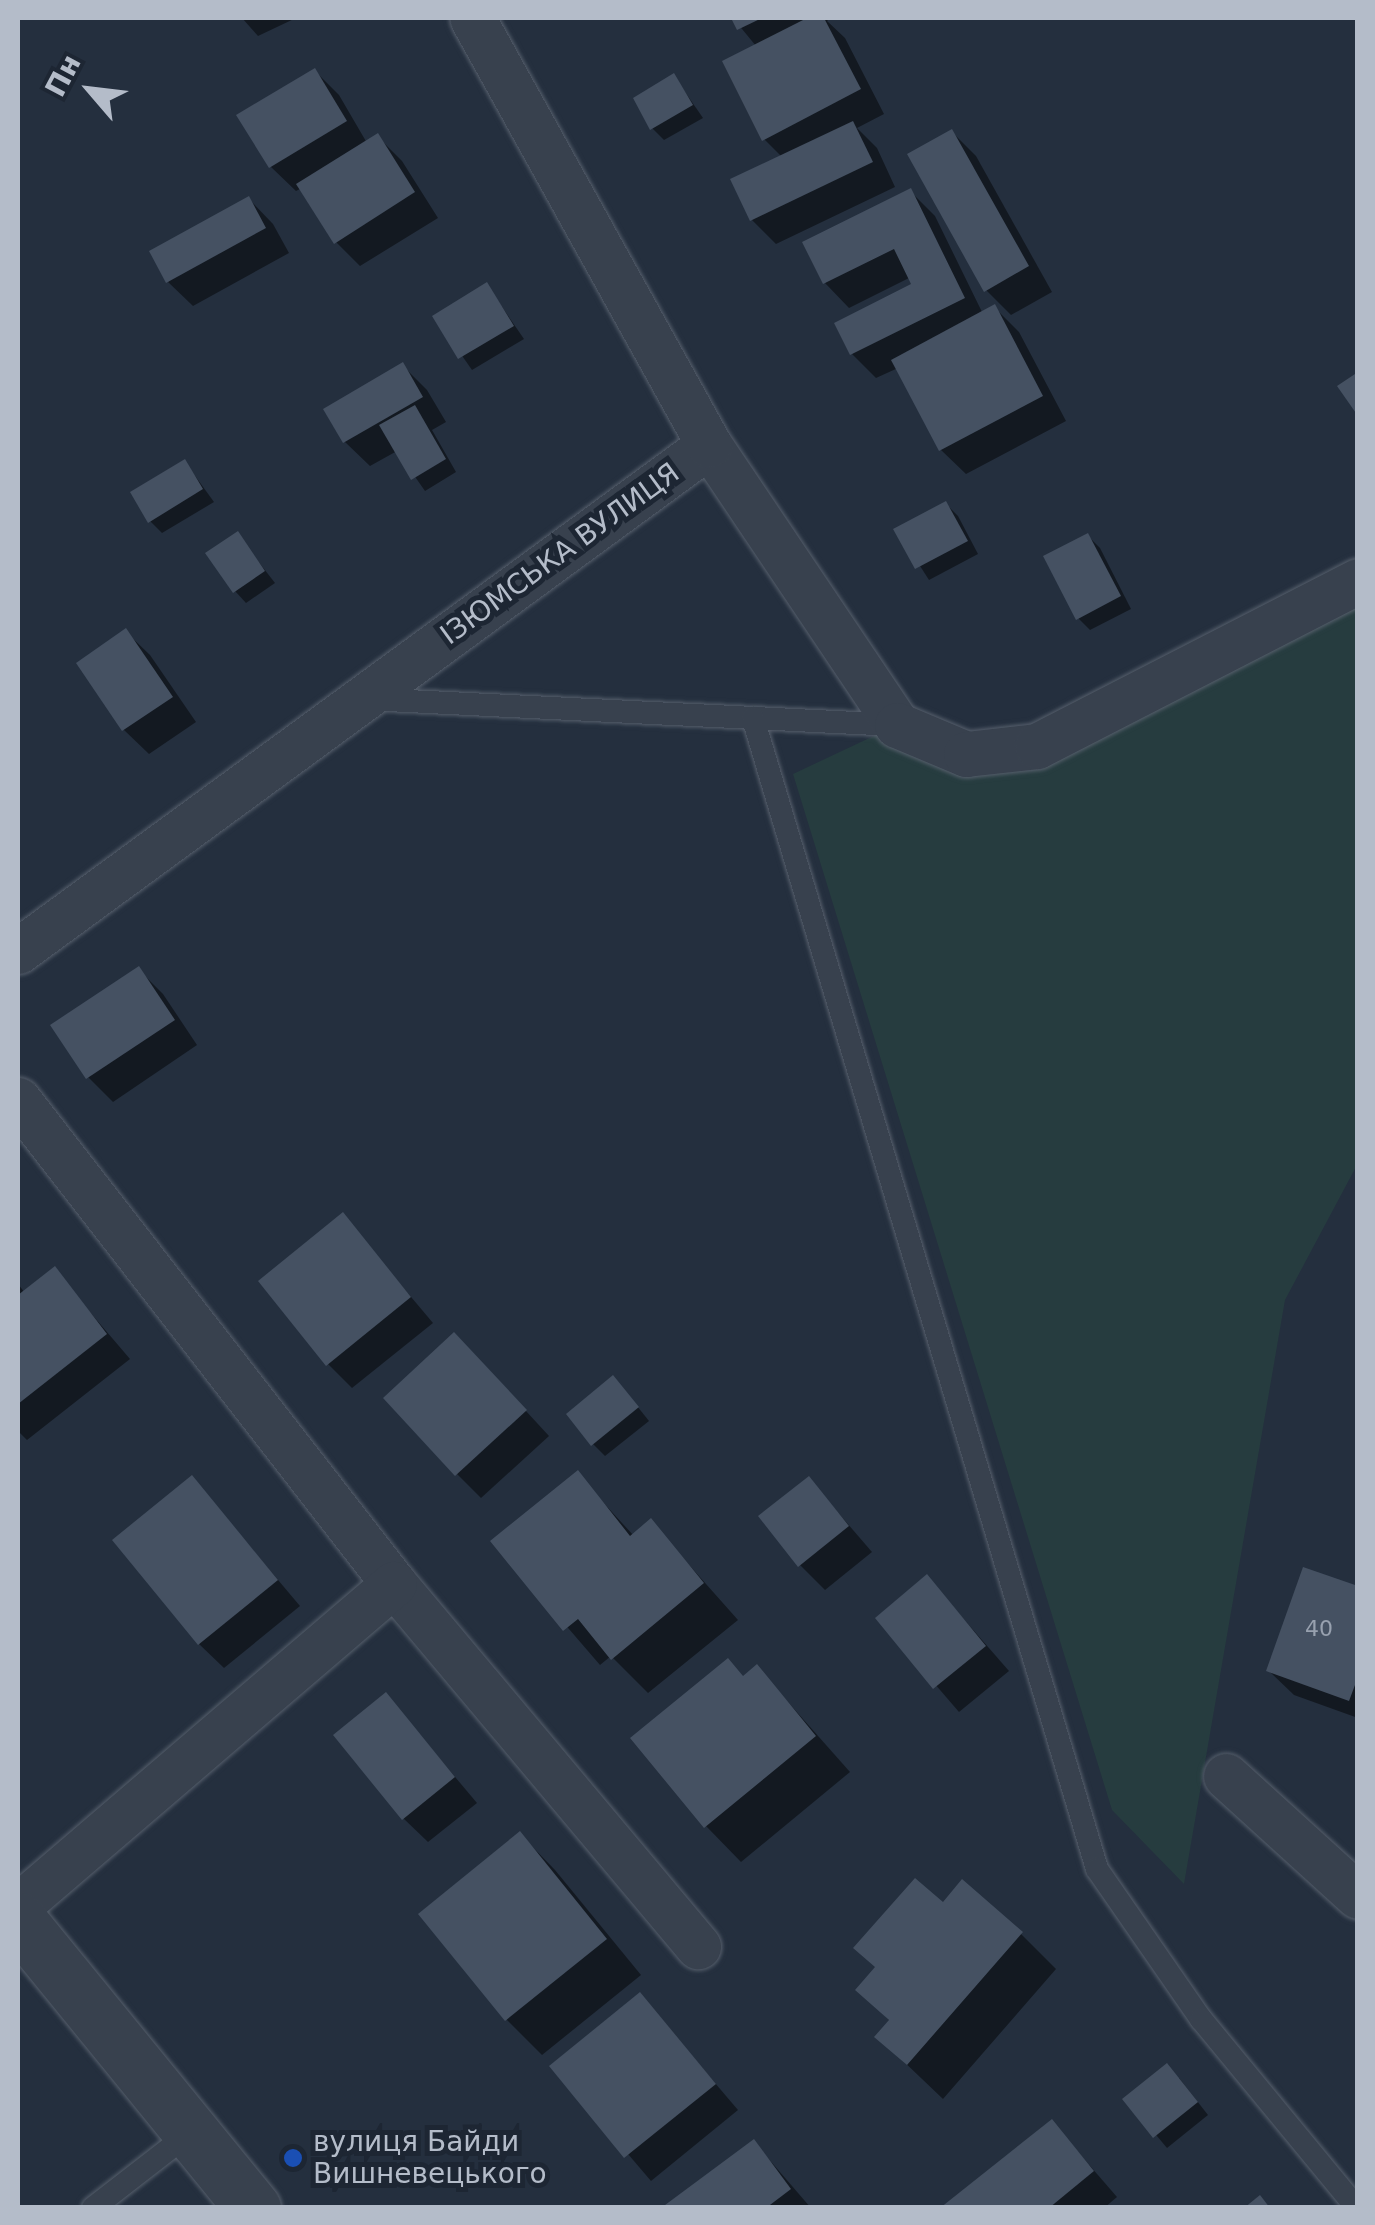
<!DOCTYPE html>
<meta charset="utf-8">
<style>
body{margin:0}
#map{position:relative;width:1375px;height:2225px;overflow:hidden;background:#242f3e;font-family:"DejaVu Sans",sans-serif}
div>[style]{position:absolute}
.green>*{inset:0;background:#263c3f}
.shadow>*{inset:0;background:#0007}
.building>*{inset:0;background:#455162}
.roads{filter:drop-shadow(0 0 2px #565f6c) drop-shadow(0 0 2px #565f6c)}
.service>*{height:22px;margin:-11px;padding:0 11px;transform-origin:11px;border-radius:11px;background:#38414e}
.minor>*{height:45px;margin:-22.5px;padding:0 22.5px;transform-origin:22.5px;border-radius:22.5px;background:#38414e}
.tertiary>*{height:55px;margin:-27.5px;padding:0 27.5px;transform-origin:27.5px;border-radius:27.5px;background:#38414e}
.dots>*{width:28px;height:28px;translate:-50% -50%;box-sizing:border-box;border:5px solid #1d2633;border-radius:50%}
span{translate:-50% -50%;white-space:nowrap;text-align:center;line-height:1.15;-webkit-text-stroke:10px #1d2633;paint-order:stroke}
.number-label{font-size:22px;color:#98a1af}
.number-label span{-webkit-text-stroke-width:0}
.street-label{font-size:28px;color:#b4bcc9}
.poi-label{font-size:28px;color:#b4bcc9}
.left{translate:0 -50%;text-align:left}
.frame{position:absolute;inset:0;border:20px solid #b4bcc9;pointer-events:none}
.north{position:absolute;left:40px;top:40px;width:100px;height:100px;-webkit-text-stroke:8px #1d2633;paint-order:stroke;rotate:298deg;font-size:28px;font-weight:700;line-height:40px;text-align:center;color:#b4bcc9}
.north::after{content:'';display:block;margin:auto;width:35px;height:45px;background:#b4bcc9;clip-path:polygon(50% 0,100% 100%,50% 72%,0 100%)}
</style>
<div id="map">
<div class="green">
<i style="clip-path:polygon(1357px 581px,1357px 1165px,1285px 1300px,1184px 1884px,1112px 1810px,793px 774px,897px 725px,966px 754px)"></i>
</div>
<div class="shadow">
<i style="clip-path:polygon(242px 18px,296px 18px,258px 36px)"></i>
<i style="clip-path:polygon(733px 18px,830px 18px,827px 21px,845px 38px,884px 114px,857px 128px,877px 148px,895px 187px,776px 244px,752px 220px,782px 157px,764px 139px,756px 46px)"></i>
<i style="clip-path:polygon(315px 71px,339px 95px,367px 143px,377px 136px,402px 161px,438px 218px,360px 266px,336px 242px,302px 188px,296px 191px,271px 167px,240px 116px)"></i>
<i style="clip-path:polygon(674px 76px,703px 118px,664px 140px,652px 128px)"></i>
<i style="clip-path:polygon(952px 132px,976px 156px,1052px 292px,1011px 315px,986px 290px)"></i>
<i style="clip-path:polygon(910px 191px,935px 216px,983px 314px,994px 307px,1019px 332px,1066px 421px,966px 474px,941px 450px,898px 368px,876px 378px,852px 354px,915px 286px,911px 277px,849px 308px,825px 283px)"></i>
<i style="clip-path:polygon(249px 199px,273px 224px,289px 253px,193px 306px,168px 282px)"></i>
<i style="clip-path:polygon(487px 285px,524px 339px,472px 370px,435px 317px)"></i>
<i style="clip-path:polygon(402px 365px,427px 390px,446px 422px,432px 430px,456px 472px,425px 491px,397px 451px,370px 466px,345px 442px,326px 410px)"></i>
<i style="clip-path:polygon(185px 462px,214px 502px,162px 533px,150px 521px)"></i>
<i style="clip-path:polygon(946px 504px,958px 516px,978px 554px,929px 580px,897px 530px)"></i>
<i style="clip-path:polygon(237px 534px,275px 583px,246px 603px,235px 591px)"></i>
<i style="clip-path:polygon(1088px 536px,1100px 548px,1131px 609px,1090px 630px,1078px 618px)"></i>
<i style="clip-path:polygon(125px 631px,150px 655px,196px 722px,149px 754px,124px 730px,79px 663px)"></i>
<i style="clip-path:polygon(138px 969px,163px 994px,197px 1045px,113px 1102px,88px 1077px)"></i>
<i style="clip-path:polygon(342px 1215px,433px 1323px,352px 1388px,328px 1364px)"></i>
<i style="clip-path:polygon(54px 1270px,130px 1359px,27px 1440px,18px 1431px,18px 1284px,25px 1293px)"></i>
<i style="clip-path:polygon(478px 1359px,549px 1436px,481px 1498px,457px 1474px)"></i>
<i style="clip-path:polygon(625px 1391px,649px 1421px,605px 1456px,593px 1444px)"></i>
<i style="clip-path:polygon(577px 1474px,634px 1536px,651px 1522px,738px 1620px,648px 1693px,611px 1656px,600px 1665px,494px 1542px)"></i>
<i style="clip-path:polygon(192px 1478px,300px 1606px,224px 1668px,199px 1644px)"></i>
<i style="clip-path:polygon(809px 1479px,872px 1552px,825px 1590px,800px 1565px)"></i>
<i style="clip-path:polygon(927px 1577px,1009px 1671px,959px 1712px,878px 1618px)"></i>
<i style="clip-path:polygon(1358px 1589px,1358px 1718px,1294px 1695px,1269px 1671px)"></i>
<i style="clip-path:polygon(757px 1667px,850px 1772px,741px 1862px,706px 1826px,744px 1677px)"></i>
<i style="clip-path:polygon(386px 1695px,477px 1803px,428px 1842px,403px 1818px)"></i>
<i style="clip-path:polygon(520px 1834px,555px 1870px,641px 1975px,542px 2055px,507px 2020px)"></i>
<i style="clip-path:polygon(943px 1906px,1021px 1934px,1056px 1969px,943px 2099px,878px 2037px,891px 2022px,859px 1990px)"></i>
<i style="clip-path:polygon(640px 1995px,738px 2110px,651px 2181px,553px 2066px)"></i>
<i style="clip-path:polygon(1179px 2078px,1208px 2115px,1167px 2148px,1126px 2099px)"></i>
<i style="clip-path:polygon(1052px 2122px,1117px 2197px,1104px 2208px,944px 2208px)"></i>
<i style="clip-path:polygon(754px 2142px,811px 2208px,665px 2208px)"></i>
</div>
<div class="building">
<i style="clip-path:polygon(731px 18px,762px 18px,737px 30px)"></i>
<i style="clip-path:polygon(807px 18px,824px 18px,861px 89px,762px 141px,722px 61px)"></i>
<i style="clip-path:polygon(315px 68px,347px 121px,269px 168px,236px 115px)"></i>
<i style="clip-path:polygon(674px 73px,693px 105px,650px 130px,633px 98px)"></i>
<i style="clip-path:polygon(853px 121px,873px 162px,750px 221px,730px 179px)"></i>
<i style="clip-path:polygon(952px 129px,1029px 266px,984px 292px,907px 154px)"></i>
<i style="clip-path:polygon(378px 133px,415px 192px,334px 244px,296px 184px)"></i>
<i style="clip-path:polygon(911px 188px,965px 298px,850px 355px,834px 323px,911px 284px,894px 249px,823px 284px,802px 242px)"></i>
<i style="clip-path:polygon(249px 196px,266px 228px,166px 283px,149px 251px)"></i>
<i style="clip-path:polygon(487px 282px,514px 326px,458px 359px,432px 316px)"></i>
<i style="clip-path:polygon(995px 304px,1043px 396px,939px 451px,891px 360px)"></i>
<i style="clip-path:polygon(403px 362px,423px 397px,343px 443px,323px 409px)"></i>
<i style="clip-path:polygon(1358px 372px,1358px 416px,1337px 386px)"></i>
<i style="clip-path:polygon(415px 405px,446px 459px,411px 480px,379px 425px)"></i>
<i style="clip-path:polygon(185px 459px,203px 489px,148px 523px,130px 492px)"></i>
<i style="clip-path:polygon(946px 501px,968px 541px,915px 569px,893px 529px)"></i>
<i style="clip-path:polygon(238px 531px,265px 571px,233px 593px,205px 553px)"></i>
<i style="clip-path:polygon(1088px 533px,1121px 596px,1076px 620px,1043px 556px)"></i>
<i style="clip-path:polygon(126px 628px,173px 697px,122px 731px,76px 663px)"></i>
<i style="clip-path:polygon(139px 966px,175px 1020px,86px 1079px,50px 1025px)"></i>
<i style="clip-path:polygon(343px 1212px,411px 1297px,326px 1366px,258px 1281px)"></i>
<i style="clip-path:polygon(55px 1266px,107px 1334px,18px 1404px,18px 1295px)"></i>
<i style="clip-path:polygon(454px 1332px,527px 1410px,455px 1476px,383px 1398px)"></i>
<i style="clip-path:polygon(613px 1375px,639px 1407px,591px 1446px,566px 1414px)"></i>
<i style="clip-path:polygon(578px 1470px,630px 1536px,651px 1518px,704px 1583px,611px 1660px,578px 1619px,563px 1631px,490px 1541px)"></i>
<i style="clip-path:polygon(192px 1475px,278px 1580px,198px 1645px,112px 1540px)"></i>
<i style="clip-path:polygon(809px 1476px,849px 1526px,798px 1567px,758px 1516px)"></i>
<i style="clip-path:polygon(1303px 1567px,1358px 1586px,1358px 1677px,1349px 1701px,1266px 1671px)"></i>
<i style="clip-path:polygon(927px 1574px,986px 1646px,933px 1689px,875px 1618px)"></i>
<i style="clip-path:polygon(728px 1658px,743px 1676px,757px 1664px,816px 1736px,704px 1828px,630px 1738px)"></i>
<i style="clip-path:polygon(386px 1692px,455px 1777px,402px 1820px,333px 1735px)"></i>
<i style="clip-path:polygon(520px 1831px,607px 1939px,505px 2021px,418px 1914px)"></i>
<i style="clip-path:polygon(915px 1878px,943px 1902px,962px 1879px,1023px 1932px,907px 2065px,874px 2037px,889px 2020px,855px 1990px,875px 1967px,853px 1948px)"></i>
<i style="clip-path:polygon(640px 1992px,716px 2084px,624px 2158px,549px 2066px)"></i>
<i style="clip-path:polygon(1167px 2063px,1198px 2102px,1153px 2138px,1122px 2099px)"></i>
<i style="clip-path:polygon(1052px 2119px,1094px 2171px,1049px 2208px,940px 2208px)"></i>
<i style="clip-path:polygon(754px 2139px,791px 2189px,766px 2208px,661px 2208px)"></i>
<i style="clip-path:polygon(1260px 2195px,1270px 2208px,1244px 2208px)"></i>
</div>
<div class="roads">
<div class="service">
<i style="left:367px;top:699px;width:531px;rotate:2.81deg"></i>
<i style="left:753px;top:718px;width:1201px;rotate:73.36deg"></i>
<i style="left:1097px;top:1869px;width:183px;rotate:55.3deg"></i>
<i style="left:1201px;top:2019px;width:245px;rotate:50.5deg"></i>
<i style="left:93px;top:2208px;width:124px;rotate:-37.8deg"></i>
</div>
<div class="minor">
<i style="left:709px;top:445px;width:337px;rotate:56.1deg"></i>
<i style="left:897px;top:725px;width:75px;rotate:22.8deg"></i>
<i style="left:966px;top:754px;width:71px;rotate:-6.4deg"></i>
<i style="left:1037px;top:746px;width:361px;rotate:-27.2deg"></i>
<i style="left:18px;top:951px;width:856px;rotate:-36.21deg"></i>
<i style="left:709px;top:445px;width:488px;rotate:-119deg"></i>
<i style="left:18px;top:1100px;width:613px;rotate:52.16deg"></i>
<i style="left:394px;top:1584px;width:473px;rotate:50deg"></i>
<i style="left:1226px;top:1776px;width:178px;rotate:42.3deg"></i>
<i style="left:18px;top:1906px;width:495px;rotate:-40.6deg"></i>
</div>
<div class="tertiary">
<i style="left:18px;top:1920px;width:372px;rotate:50.8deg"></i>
</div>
</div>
<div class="dots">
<i style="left:293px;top:2158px;background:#1a4fb4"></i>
</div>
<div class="number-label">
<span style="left:1319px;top:1629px">40</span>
</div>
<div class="street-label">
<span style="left:560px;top:554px;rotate:-36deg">ІЗЮМСЬКА ВУЛИЦЯ</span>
</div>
<div class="poi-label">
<span class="left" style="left:313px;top:2158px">вулиця Байди<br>Вишневецького</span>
</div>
<div class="frame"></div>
<div class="north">Пн</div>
</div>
